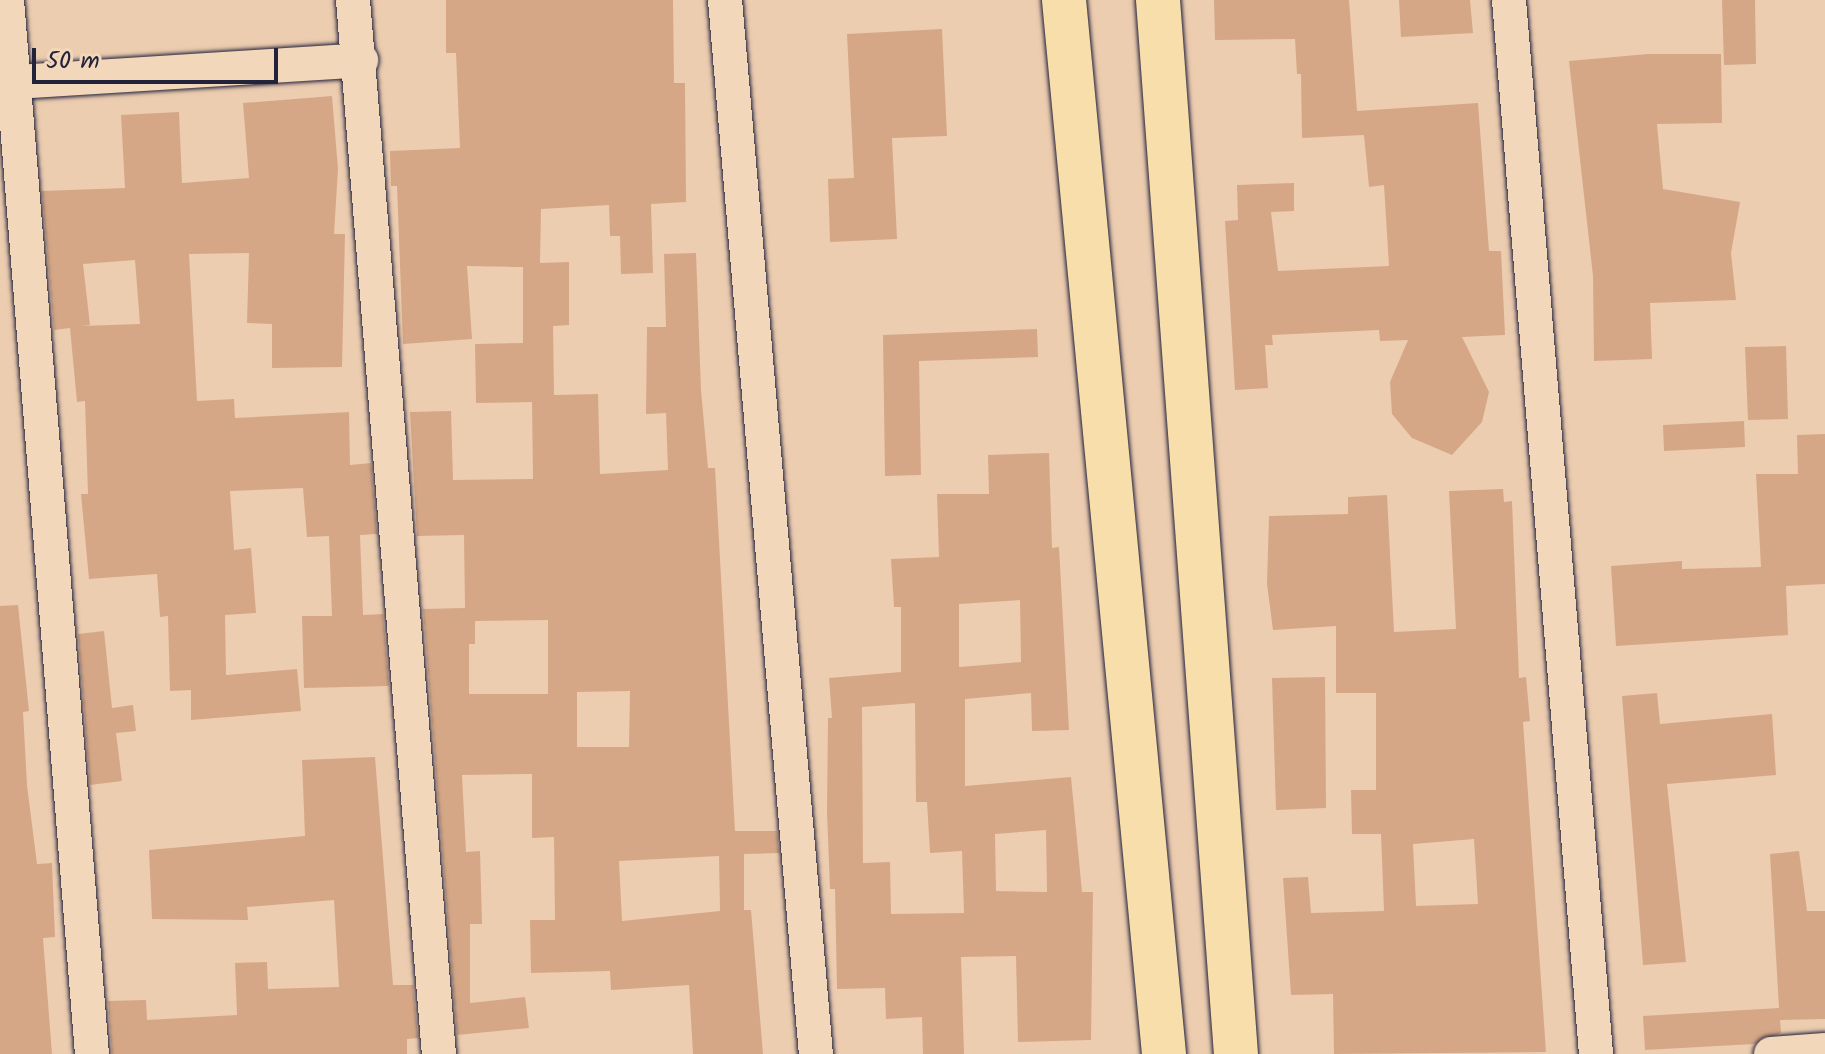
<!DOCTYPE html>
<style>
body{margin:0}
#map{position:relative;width:1825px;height:1054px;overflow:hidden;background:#edcdb0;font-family:Kalam,sans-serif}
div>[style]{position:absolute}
.building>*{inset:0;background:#d5a787}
.roads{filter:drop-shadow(0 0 2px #22223b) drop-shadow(0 0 2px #22223b)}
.minor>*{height:34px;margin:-17px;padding:0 17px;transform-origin:17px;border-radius:17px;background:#f3d7ba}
.major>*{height:44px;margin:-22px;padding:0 22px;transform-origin:22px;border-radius:22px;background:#f8deab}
span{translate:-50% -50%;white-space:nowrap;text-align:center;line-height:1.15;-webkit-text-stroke:6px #f3d7ba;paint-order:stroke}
.scale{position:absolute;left:32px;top:48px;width:246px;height:36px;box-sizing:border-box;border:4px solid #22223b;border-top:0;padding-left:10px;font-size:24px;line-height:28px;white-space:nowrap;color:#22223b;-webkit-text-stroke:6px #f3d7ba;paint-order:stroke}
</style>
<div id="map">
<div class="building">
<i style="clip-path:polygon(evenodd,446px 0,673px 0,674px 83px,685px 83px,686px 202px,651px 204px,653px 273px,621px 274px,620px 236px,610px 236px,609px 205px,541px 209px,540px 263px,569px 262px,569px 325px,553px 326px,554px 395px,598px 394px,600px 474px,668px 470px,666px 413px,646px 414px,647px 327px,666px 327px,664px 254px,696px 253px,701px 390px,708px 468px,715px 468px,735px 831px,777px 831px,779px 853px,744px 854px,744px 910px,751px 910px,763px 1054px,693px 1054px,689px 985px,611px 990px,610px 971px,531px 973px,530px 920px,555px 920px,554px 837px,532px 838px,532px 774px,462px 775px,466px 852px,480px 851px,482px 924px,470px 924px,470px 1003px,525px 997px,529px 1028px,457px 1035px,423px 609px,465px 608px,464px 535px,417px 536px,410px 412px,451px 411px,453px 480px,533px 479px,532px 402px,476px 403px,475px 344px,523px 343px,523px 267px,467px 266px,472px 339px,403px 344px,397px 186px,391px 186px,390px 151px,460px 148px,456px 53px,446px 53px,446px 0,548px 620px,548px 694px,469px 694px,469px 644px,475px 644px,475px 621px,548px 620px,446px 0,630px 691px,629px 747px,577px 747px,577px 692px,630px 691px,446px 0,719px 856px,720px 911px,622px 921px,619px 861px,719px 856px)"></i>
<i style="clip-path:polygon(1214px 0,1349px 0,1357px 111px,1478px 103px,1489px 251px,1501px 251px,1505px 335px,1462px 337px,1489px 392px,1482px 422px,1452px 455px,1412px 438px,1392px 414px,1390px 382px,1408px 340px,1380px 341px,1379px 330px,1272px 335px,1273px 345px,1265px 345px,1268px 388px,1235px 390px,1225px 221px,1238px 220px,1237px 185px,1294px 183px,1294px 211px,1271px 212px,1278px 271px,1389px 266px,1384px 185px,1369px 187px,1364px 135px,1302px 138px,1301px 74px,1297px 74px,1295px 39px,1215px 40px)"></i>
<i style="clip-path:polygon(1399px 0,1470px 0,1473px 33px,1401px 37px)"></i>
<i style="clip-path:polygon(1722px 0,1755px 0,1756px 64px,1724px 65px)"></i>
<i style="clip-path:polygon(942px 29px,947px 136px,892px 138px,897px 239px,830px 242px,828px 179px,854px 178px,847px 34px)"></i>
<i style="clip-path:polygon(1648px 54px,1721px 54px,1722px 123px,1657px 124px,1663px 189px,1740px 202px,1731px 253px,1736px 300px,1650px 303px,1652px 359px,1594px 361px,1593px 276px,1569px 61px)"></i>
<i style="clip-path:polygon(evenodd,332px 96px,338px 169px,334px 234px,345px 234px,342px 367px,272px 368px,272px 324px,247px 323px,249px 253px,189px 254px,197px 401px,234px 399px,235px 418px,349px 412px,350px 465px,371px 463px,377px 534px,360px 535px,363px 615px,383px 614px,389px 686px,304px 688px,302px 616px,332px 616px,329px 536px,307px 537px,303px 488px,230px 491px,234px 550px,251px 548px,256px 613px,225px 615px,226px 675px,297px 669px,301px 711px,191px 720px,191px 690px,170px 691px,168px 616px,160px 617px,157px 574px,89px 579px,81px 494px,88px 494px,85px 401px,77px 402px,70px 328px,54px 330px,42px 191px,125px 188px,121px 115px,179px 112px,182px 183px,249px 178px,243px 103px,332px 96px,135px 260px,140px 324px,81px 326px,90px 325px,83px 264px,135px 260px)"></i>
<i style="clip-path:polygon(1037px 329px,1038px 357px,919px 361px,921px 475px,885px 476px,883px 335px)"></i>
<i style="clip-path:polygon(1786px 346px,1788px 419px,1748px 420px,1745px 347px)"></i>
<i style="clip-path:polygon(1744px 421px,1745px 447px,1664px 451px,1663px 425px)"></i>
<i style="clip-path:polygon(1825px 434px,1825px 584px,1786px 586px,1788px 635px,1616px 646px,1611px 566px,1682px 561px,1682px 569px,1761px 567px,1756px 474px,1798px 474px,1797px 435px)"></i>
<i style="clip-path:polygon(evenodd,1049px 453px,1052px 548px,1059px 547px,1069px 730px,1032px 731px,1031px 693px,965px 699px,965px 786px,1071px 777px,1082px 892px,1093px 892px,1091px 1040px,1018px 1042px,1016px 956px,961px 957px,964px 1054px,923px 1054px,922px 1017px,886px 1019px,885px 988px,837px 989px,835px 889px,830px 889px,827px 812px,828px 718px,832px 718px,829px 678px,901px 672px,901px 607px,894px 607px,891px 559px,939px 557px,937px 494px,989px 494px,988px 455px,1049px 453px,1020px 600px,1021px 662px,959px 667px,959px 604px,1020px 600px,1049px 453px,915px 703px,916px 802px,927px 802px,930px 853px,962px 851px,964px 913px,891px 914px,890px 862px,863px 863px,862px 707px,915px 703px,1049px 453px,1046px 830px,1047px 892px,996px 891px,995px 834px,1046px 830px)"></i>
<i style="clip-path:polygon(evenodd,1503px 489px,1504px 502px,1512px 501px,1519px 678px,1526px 677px,1530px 721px,1523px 722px,1546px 1052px,1334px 1054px,1333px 994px,1291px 995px,1283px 878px,1308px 877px,1311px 913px,1384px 911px,1381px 834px,1352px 834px,1351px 790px,1376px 790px,1376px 693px,1336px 693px,1336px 626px,1273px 630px,1267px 584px,1269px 516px,1348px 514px,1348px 497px,1387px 495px,1394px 632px,1456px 629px,1449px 491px,1503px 489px,1474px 839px,1478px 904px,1416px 906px,1413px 844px,1474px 839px)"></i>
<i style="clip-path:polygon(18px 605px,29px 711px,23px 712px,27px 785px,37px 864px,52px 863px,55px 937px,43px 938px,52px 1054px,0 1054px,0 606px)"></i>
<i style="clip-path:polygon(104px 631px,112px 708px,133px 705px,136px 731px,116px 733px,122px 781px,90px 785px,78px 634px)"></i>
<i style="clip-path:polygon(1325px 677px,1326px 808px,1276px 810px,1272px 678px)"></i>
<i style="clip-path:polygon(1657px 693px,1660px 724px,1772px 714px,1776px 775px,1667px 784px,1686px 962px,1643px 965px,1622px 696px)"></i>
<i style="clip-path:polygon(375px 757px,393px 985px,413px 985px,418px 1038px,407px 1039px,407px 1054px,112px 1054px,108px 1001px,146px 1000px,147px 1020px,237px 1015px,235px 963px,267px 962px,268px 989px,339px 987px,334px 900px,247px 907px,248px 920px,152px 919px,149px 850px,305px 836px,302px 760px)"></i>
<i style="clip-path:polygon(1799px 851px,1807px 911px,1825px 911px,1825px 1019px,1780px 1020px,1781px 1033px,1754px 1044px,1645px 1050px,1643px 1016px,1779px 1008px,1770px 854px)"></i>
</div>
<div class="roads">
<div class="minor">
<i style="left:7px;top:0;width:1057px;rotate:85.39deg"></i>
<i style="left:353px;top:0;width:1058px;rotate:85.34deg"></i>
<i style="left:725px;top:0;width:1058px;rotate:85.07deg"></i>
<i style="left:1509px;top:0;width:1058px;rotate:85.28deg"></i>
<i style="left:0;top:83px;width:362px;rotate:-3.6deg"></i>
<i style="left:1771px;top:1054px;width:54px;rotate:-4.2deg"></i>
</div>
<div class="major">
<i style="left:1064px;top:0;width:1059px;rotate:84.58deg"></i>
<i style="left:1158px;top:0;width:1057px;rotate:85.77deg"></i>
</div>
</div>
<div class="scale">50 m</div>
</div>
